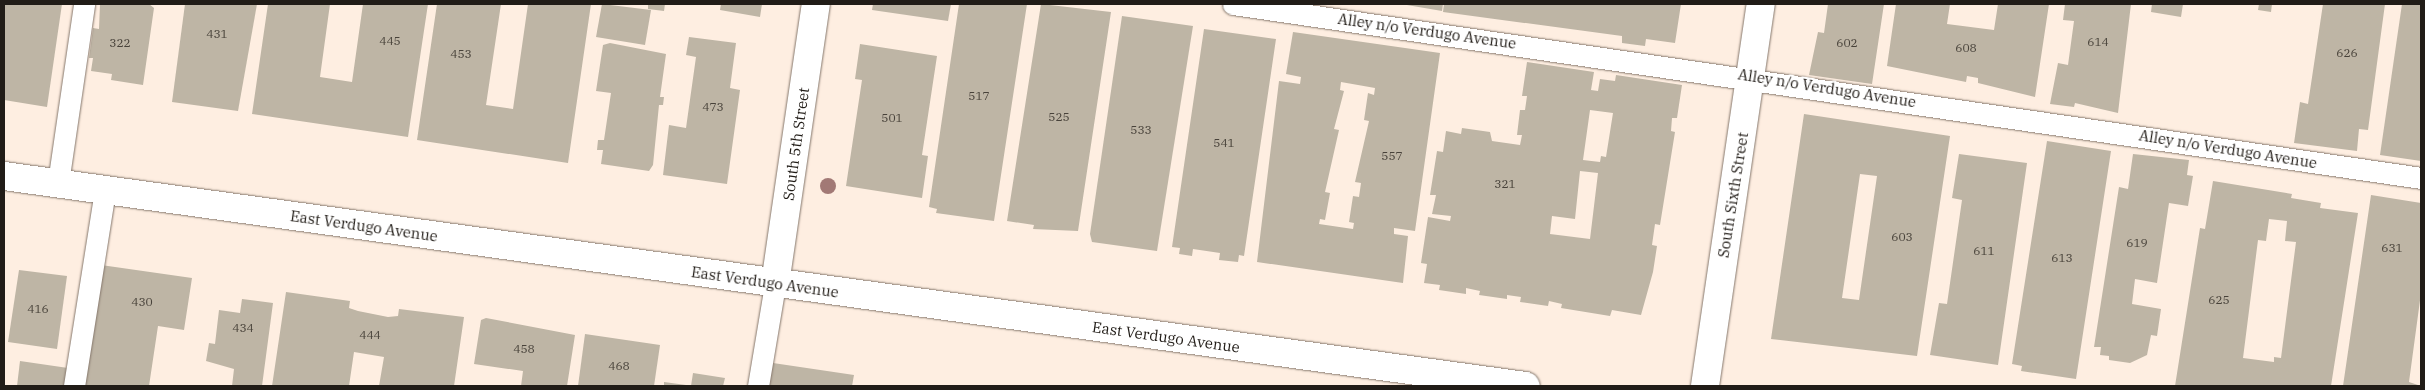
<!DOCTYPE html>
<style>
body{margin:0}
#map{position:relative;width:2425px;height:390px;overflow:hidden;background:#feeee1;font-family:"IBM Plex Serif",serif}
div>[style]{position:absolute}
.building>*{inset:0;background:#beb5a5}
.roads{filter:drop-shadow(0 0 1px #85776c) drop-shadow(0 0 1px #85776c)}
.service>*{height:21px;margin:-10.5px;padding:0 10.5px;transform-origin:10.5px;border-radius:10.5px;background:#fff}
.minor>*{height:28px;margin:-14px;padding:0 14px;transform-origin:14px;border-radius:14px;background:#fff}
.tertiary>*{height:28px;margin:-14px;padding:0 14px;transform-origin:14px;border-radius:14px;background:#fff}
.trees>*{width:16px;height:16px;margin:-8px;border-radius:50%;background:#a27975}
span{translate:-50% -50%;white-space:nowrap;text-align:center;line-height:1.15;-webkit-text-stroke:4px #fff;paint-order:stroke}
.number-label{font-size:12px;color:#48423a}
.number-label span{-webkit-text-stroke-width:0}
.street-label{font-size:15px;color:#211c17}
.frame{position:absolute;inset:0;border:5px solid #211c17;pointer-events:none}
</style>
<div id="map">
<div class="building">
<i style="clip-path:polygon(4px 4px,62px 4px,47px 107px,4px 100px)"></i>
<i style="clip-path:polygon(100px 4px,149px 4px,154px 8px,143px 85px,111px 80px,112px 74px,91px 71px,93px 58px,89px 58px,93px 28px,99px 29px)"></i>
<i style="clip-path:polygon(185px 4px,257px 4px,238px 111px,172px 102px)"></i>
<i style="clip-path:polygon(268px 4px,330px 4px,320px 77px,352px 82px,363px 4px,428px 4px,408px 137px,252px 114px)"></i>
<i style="clip-path:polygon(437px 4px,501px 4px,486px 105px,513px 109px,528px 4px,591px 4px,568px 163px,417px 140px)"></i>
<i style="clip-path:polygon(602px 4px,651px 10px,645px 45px,596px 37px)"></i>
<i style="clip-path:polygon(648px 4px,665px 4px,664px 11px,648px 9px)"></i>
<i style="clip-path:polygon(721px 4px,762px 4px,760px 17px,720px 10px)"></i>
<i style="clip-path:polygon(873px 4px,951px 4px,948px 21px,872px 10px)"></i>
<i style="clip-path:polygon(959px 4px,1027px 4px,994px 221px,936px 213px,937px 209px,929px 207px)"></i>
<i style="clip-path:polygon(1041px 4px,1111px 12px,1078px 231px,1033px 229px,1034px 225px,1007px 221px)"></i>
<i style="clip-path:polygon(1401px 4px,1443px 4px,1442px 11px)"></i>
<i style="clip-path:polygon(1444px 4px,1681px 4px,1675px 43px,1646px 39px,1645px 46px,1622px 43px,1622px 36px,1443px 12px)"></i>
<i style="clip-path:polygon(1828px 4px,1884px 4px,1872px 84px,1809px 75px,1818px 32px,1824px 33px)"></i>
<i style="clip-path:polygon(1896px 4px,1950px 4px,1947px 24px,1994px 30px,1998px 4px,2049px 4px,2035px 97px,1978px 83px,1978px 78px,1967px 76px,1966px 82px,1887px 66px)"></i>
<i style="clip-path:polygon(2065px 4px,2131px 4px,2118px 113px,2075px 103px,2074px 107px,2050px 104px,2058px 63px,2068px 65px,2074px 21px,2063px 20px)"></i>
<i style="clip-path:polygon(2152px 4px,2183px 4px,2181px 17px,2151px 12px)"></i>
<i style="clip-path:polygon(2259px 4px,2272px 4px,2271px 12px,2258px 10px)"></i>
<i style="clip-path:polygon(2323px 4px,2385px 4px,2368px 130px,2359px 129px,2357px 151px,2294px 143px,2300px 102px,2308px 104px)"></i>
<i style="clip-path:polygon(2402px 4px,2421px 4px,2421px 161px,2380px 155px)"></i>
<i style="clip-path:polygon(1122px 16px,1193px 26px,1157px 251px,1092px 242px,1090px 234px)"></i>
<i style="clip-path:polygon(1204px 29px,1276px 39px,1244px 256px,1239px 255px,1238px 262px,1219px 260px,1220px 253px,1193px 249px,1192px 256px,1179px 254px,1180px 248px,1172px 247px)"></i>
<i style="clip-path:polygon(evenodd,1293px 32px,1440px 53px,1415px 231px,1394px 228px,1394px 234px,1408px 236px,1403px 283px,1257px 262px,1279px 81px,1300px 84px,1301px 77px,1286px 74px,1293px 32px,1341px 82px,1375px 88px,1374px 95px,1368px 93px,1364px 120px,1369px 121px,1355px 182px,1361px 183px,1359px 197px,1353px 196px,1349px 222px,1354px 223px,1353px 229px,1319px 224px,1320px 219px,1325px 220px,1330px 193px,1325px 192px,1339px 130px,1334px 129px,1344px 91px,1340px 90px,1341px 82px)"></i>
<i style="clip-path:polygon(689px 37px,736px 43px,730px 88px,740px 90px,727px 184px,663px 175px,669px 125px,686px 128px,696px 57px,686px 55px)"></i>
<i style="clip-path:polygon(610px 43px,666px 54px,660px 97px,664px 97px,663px 105px,659px 105px,653px 165px,649px 171px,601px 164px,603px 150px,597px 150px,598px 140px,604px 140px,611px 93px,596px 91px,603px 45px)"></i>
<i style="clip-path:polygon(860px 44px,937px 56px,922px 155px,928px 156px,922px 198px,846px 186px,862px 80px,855px 79px)"></i>
<i style="clip-path:polygon(evenodd,1527px 62px,1594px 72px,1591px 90px,1598px 91px,1600px 79px,1615px 81px,1616px 75px,1682px 85px,1677px 118px,1672px 118px,1671px 131px,1675px 132px,1660px 225px,1655px 224px,1652px 245px,1657px 246px,1653px 272px,1641px 315px,1612px 310px,1610px 316px,1561px 308px,1562px 304px,1549px 301px,1548px 306px,1520px 302px,1521px 297px,1507px 295px,1507px 299px,1479px 295px,1480px 291px,1466px 288px,1466px 294px,1439px 290px,1440px 285px,1424px 283px,1427px 264px,1421px 263px,1428px 217px,1450px 221px,1451px 216px,1432px 214px,1436px 195px,1430px 195px,1437px 151px,1443px 152px,1446px 131px,1461px 134px,1462px 128px,1490px 132px,1492px 141px,1520px 145px,1522px 135px,1517px 135px,1520px 110px,1525px 110px,1527px 96px,1522px 96px,1527px 62px,1590px 110px,1613px 113px,1606px 157px,1601px 156px,1600px 162px,1583px 160px,1590px 110px,1527px 62px,1580px 171px,1598px 173px,1590px 239px,1550px 234px,1552px 216px,1575px 219px,1580px 171px)"></i>
<i style="clip-path:polygon(evenodd,1804px 114px,1950px 136px,1917px 356px,1771px 339px,1804px 114px,1860px 174px,1877px 176px,1859px 300px,1842px 298px,1860px 174px)"></i>
<i style="clip-path:polygon(2047px 141px,2111px 151px,2076px 379px,2021px 371px,2022px 366px,2012px 364px)"></i>
<i style="clip-path:polygon(1959px 154px,2027px 163px,1998px 365px,1930px 355px,1939px 303px,1947px 304px,1962px 200px,1952px 198px)"></i>
<i style="clip-path:polygon(2133px 154px,2189px 160px,2187px 175px,2193px 176px,2188px 206px,2169px 203px,2157px 283px,2135px 279px,2132px 304px,2161px 309px,2157px 336px,2151px 335px,2147px 355px,2130px 363px,2109px 360px,2109px 356px,2100px 355px,2101px 347px,2094px 347px,2119px 187px,2128px 189px)"></i>
<i style="clip-path:polygon(evenodd,2213px 181px,2292px 194px,2291px 198px,2321px 203px,2320px 208px,2358px 213px,2331px 386px,2175px 386px,2200px 228px,2205px 229px,2213px 181px,2269px 219px,2287px 221px,2285px 241px,2296px 242px,2281px 358px,2274px 357px,2274px 362px,2243px 358px,2258px 240px,2266px 241px,2269px 219px)"></i>
<i style="clip-path:polygon(2371px 195px,2421px 203px,2421px 293px,2409px 382px,2421px 386px,2343px 386px)"></i>
<i style="clip-path:polygon(101px 265px,192px 278px,184px 330px,158px 326px,149px 386px,83px 386px)"></i>
<i style="clip-path:polygon(19px 270px,67px 276px,57px 349px,8px 342px)"></i>
<i style="clip-path:polygon(286px 292px,350px 301px,349px 308px,358px 311px,388px 317px,398px 316px,399px 309px,464px 317px,454px 386px,379px 386px,384px 357px,354px 352px,349px 386px,272px 386px)"></i>
<i style="clip-path:polygon(242px 299px,273px 303px,262px 386px,232px 386px,234px 369px,206px 361px,209px 343px,215px 344px,219px 310px,240px 313px)"></i>
<i style="clip-path:polygon(486px 318px,575px 335px,567px 386px,521px 386px,523px 371px,474px 364px,481px 320px)"></i>
<i style="clip-path:polygon(585px 334px,660px 345px,654px 386px,578px 386px)"></i>
<i style="clip-path:polygon(20px 361px,68px 368px,66px 386px,17px 386px)"></i>
<i style="clip-path:polygon(773px 363px,854px 375px,852px 386px,769px 386px)"></i>
<i style="clip-path:polygon(693px 373px,725px 378px,723px 386px,691px 386px)"></i>
<i style="clip-path:polygon(664px 382px,686px 385px,685px 386px,664px 386px)"></i>
</div>
<div class="roads">
<div class="service">
<i style="left:1233px;top:4px;width:1201px;rotate:8.33deg"></i>
<i style="left:58px;top:183px;width:181px;rotate:-81.7deg"></i>
<i style="left:74px;top:386px;width:198px;rotate:-81deg"></i>
<i style="left:758px;top:386px;width:103px;rotate:-80.5deg"></i>
</div>
<div class="minor">
<i style="left:775px;top:284px;width:283px;rotate:-81.7deg"></i>
<i style="left:1705px;top:386px;width:386px;rotate:-81.7deg"></i>
</div>
<div class="tertiary">
<i style="left:4px;top:176px;width:1536px;rotate:7.86deg"></i>
</div>
</div>
<div class="trees">
<i style="left:828px;top:186px"></i>
</div>
<div class="number-label">
<span style="left:217px;top:34px">431</span>
<span style="left:390px;top:41px">445</span>
<span style="left:2098px;top:42px">614</span>
<span style="left:120px;top:43px">322</span>
<span style="left:1847px;top:43px">602</span>
<span style="left:1966px;top:48px">608</span>
<span style="left:2347px;top:53px">626</span>
<span style="left:461px;top:54px">453</span>
<span style="left:979px;top:96px">517</span>
<span style="left:713px;top:107px">473</span>
<span style="left:1059px;top:117px">525</span>
<span style="left:892px;top:118px">501</span>
<span style="left:1141px;top:130px">533</span>
<span style="left:1224px;top:143px">541</span>
<span style="left:1392px;top:156px">557</span>
<span style="left:1505px;top:184px">321</span>
<span style="left:1902px;top:237px">603</span>
<span style="left:2137px;top:243px">619</span>
<span style="left:2392px;top:248px">631</span>
<span style="left:1984px;top:251px">611</span>
<span style="left:2062px;top:258px">613</span>
<span style="left:2219px;top:300px">625</span>
<span style="left:142px;top:302px">430</span>
<span style="left:38px;top:309px">416</span>
<span style="left:243px;top:328px">434</span>
<span style="left:370px;top:335px">444</span>
<span style="left:524px;top:349px">458</span>
<span style="left:619px;top:366px">468</span>
</div>
<div class="street-label">
<span style="left:1427px;top:31px;rotate:8deg">Alley n/o Verdugo Avenue</span>
<span style="left:1827px;top:88px;rotate:9deg">Alley n/o Verdugo Avenue</span>
<span style="left:796px;top:144px;rotate:-82deg">South 5th Street</span>
<span style="left:2228px;top:149px;rotate:9deg">Alley n/o Verdugo Avenue</span>
<span style="left:1733px;top:195px;rotate:-81deg">South Sixth Street</span>
<span style="left:364px;top:226px;rotate:8deg">East Verdugo Avenue</span>
<span style="left:765px;top:282px;rotate:8deg">East Verdugo Avenue</span>
<span style="left:1166px;top:337px;rotate:8deg">East Verdugo Avenue</span>
</div>
<div class="frame"></div>
</div>
